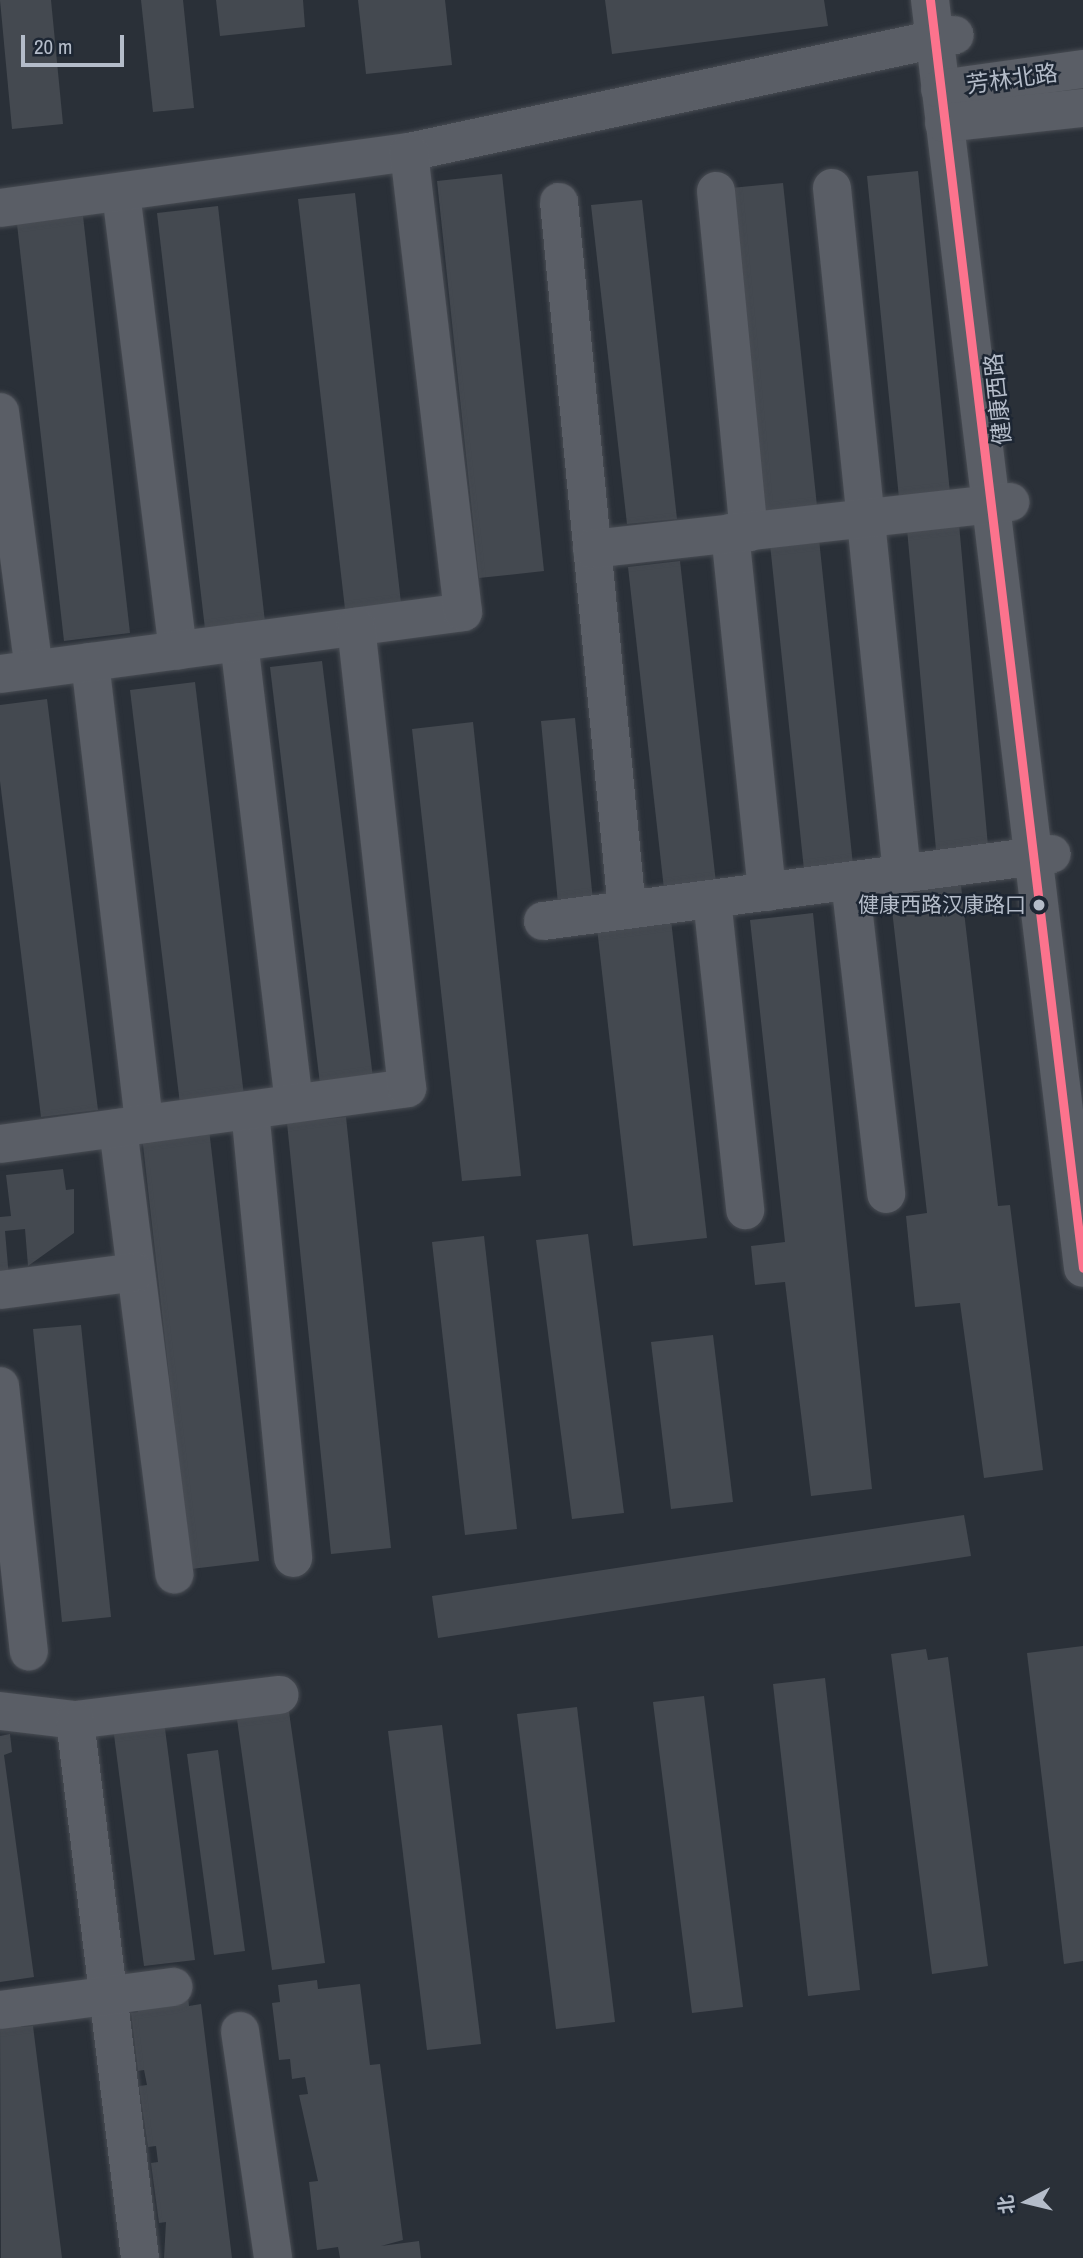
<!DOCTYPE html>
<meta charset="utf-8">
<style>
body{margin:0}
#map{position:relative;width:1083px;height:2258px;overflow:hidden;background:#2a3038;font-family:"Archivo Narrow","Noto Sans SC",sans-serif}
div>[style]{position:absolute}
.building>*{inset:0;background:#444950}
.roads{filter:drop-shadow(0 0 2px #484c53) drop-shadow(0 0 2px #484c53)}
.minor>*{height:38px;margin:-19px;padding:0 19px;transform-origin:19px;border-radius:19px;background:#5a5e66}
.bus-1>*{height:9px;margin:-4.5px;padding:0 4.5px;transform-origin:4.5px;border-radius:4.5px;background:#fc738d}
.dots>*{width:19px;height:19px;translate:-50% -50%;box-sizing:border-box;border:4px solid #1d2633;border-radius:50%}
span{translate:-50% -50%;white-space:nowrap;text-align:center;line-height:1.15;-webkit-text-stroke:5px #1d2633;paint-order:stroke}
.bus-label{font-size:21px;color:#b4bcc9}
.right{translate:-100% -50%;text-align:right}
.street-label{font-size:23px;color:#b4bcc9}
.north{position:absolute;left:992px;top:2167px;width:70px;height:70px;-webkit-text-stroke:5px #1d2633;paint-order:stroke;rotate:263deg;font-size:19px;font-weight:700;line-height:28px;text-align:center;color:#b4bcc9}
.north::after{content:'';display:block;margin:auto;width:24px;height:32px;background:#b4bcc9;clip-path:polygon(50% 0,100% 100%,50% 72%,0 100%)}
.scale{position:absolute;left:21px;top:35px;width:103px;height:32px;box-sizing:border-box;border:4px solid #b4bcc9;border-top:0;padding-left:9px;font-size:21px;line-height:24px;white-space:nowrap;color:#b4bcc9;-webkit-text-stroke:5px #1d2633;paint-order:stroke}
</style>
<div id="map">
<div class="building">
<i style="clip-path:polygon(0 0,51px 0,63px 124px,12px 129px)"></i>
<i style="clip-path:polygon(141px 0,183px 0,194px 108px,153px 112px)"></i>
<i style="clip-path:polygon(216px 0,303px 0,305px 27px,220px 36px)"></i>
<i style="clip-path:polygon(358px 0,445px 0,452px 65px,366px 74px)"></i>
<i style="clip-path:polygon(605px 0,824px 0,828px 26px,612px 54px)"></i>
<i style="clip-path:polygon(918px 171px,950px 493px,899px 498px,867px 176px)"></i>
<i style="clip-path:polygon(502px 174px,544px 571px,479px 578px,437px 181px)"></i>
<i style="clip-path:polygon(783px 183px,817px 506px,765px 512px,731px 188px)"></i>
<i style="clip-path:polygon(355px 193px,401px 603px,345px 609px,298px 199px)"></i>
<i style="clip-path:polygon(642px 200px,677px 519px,627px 524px,591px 205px)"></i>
<i style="clip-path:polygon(218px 206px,265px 622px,205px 629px,157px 213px)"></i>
<i style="clip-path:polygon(83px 216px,130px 633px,64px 641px,17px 224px)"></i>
<i style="clip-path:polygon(959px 524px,988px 846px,936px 850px,907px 529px)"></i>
<i style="clip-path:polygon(819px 539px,853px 865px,804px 870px,770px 544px)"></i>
<i style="clip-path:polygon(680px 561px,716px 883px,664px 889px,628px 567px)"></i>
<i style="clip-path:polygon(322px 661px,373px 1078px,320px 1084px,270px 667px)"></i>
<i style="clip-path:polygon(195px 682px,244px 1096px,180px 1104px,130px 690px)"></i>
<i style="clip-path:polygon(47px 699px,98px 1110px,41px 1117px,0 781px,0 705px)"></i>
<i style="clip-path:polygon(575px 718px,593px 901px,558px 904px,541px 721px)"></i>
<i style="clip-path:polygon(473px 722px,521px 1176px,462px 1181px,412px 729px)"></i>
<i style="clip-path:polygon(960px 877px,998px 1206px,1010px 1205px,1043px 1470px,984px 1478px,960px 1303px,915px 1307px,906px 1216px,927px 1213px,889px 884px)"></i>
<i style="clip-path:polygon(813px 913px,872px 1489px,811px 1496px,785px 1282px,755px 1285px,751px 1246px,785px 1242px,750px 920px)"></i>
<i style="clip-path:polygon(671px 920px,707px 1238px,633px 1246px,597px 928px)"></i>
<i style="clip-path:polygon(346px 1117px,391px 1548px,331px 1554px,287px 1123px)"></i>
<i style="clip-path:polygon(209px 1129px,259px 1561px,191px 1569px,142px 1136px)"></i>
<i style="clip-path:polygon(63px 1169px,66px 1190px,74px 1189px,74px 1233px,28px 1266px,25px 1229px,5px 1231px,9px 1278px,0 1279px,0 1217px,11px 1216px,6px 1175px)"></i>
<i style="clip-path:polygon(588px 1234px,624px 1513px,572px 1519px,536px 1240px)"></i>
<i style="clip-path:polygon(484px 1236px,517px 1529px,465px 1535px,432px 1242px)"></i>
<i style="clip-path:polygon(81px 1325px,111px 1617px,62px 1622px,33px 1329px)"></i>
<i style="clip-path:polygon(713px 1335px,733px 1502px,671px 1509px,651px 1342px)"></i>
<i style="clip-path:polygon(964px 1515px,971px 1556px,438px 1638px,432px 1596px)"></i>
<i style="clip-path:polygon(1083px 1646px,1083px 1961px,1064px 1964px,1027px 1653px)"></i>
<i style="clip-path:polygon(926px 1649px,928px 1660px,948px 1657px,988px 1966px,932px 1974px,891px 1654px)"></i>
<i style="clip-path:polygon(825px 1678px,860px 1990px,808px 1996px,773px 1684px)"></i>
<i style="clip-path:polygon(704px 1696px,743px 2007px,692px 2013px,653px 1702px)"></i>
<i style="clip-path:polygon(288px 1705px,325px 1963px,272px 1970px,236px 1712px)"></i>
<i style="clip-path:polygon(577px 1707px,615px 2022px,556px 2029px,517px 1714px)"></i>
<i style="clip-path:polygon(164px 1721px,195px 1960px,144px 1966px,113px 1727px)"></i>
<i style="clip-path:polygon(442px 1725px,481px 2044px,427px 2050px,388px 1731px)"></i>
<i style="clip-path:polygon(10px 1734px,12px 1752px,4px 1755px,34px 1977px,0 1982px,0 1736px)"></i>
<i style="clip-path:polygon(218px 1750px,245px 1951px,214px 1955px,187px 1754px)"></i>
<i style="clip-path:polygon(317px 1980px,318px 1989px,360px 1984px,370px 2065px,380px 2064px,403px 2240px,381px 2246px,419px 2241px,421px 2258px,340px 2258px,338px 2247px,317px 2250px,309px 2182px,318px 2181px,299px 2095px,308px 2094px,305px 2077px,292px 2079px,290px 2059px,279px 2060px,272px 2003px,280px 2002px,278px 1985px)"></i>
<i style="clip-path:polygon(188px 1998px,189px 2006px,201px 2004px,232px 2258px,164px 2258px,166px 2222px,159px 2223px,151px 2163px,158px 2162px,156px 2146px,148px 2147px,139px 2086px,147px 2085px,144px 2070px,138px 2071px,131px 2013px,138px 2012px,137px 2004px)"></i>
<i style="clip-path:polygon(21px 2020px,21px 2027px,33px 2026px,62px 2258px,1px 2258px,0 2022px)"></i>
</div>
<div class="roads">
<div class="minor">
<i style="left:930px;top:0;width:1277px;rotate:83.12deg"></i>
<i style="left:940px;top:89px;width:144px;rotate:-8deg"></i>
<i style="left:944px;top:123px;width:140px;rotate:-6.2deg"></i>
<i style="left:832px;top:188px;width:690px;rotate:84.17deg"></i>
<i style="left:716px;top:191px;width:343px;rotate:84.5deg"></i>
<i style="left:121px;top:193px;width:461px;rotate:82.9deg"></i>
<i style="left:559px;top:202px;width:711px;rotate:84.51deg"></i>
<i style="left:0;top:208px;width:413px;rotate:-7.8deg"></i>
<i style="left:409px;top:152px;width:558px;rotate:-12.09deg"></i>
<i style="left:0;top:412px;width:259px;rotate:82.5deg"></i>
<i style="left:730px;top:533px;width:361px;rotate:84.1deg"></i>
<i style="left:592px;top:549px;width:421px;rotate:-6.4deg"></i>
<i style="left:239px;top:642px;width:464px;rotate:83.2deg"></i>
<i style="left:90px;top:662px;width:465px;rotate:83.3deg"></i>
<i style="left:0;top:674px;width:467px;rotate:-7.6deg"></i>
<i style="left:463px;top:612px;width:463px;rotate:-96.7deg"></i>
<i style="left:850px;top:881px;width:315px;rotate:83.4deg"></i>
<i style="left:712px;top:899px;width:313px;rotate:83.9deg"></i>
<i style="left:543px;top:921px;width:513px;rotate:-7.5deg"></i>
<i style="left:250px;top:1110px;width:450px;rotate:84.5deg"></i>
<i style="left:118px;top:1128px;width:450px;rotate:82.8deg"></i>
<i style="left:0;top:1144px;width:411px;rotate:-7.8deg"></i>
<i style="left:407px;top:1088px;width:464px;rotate:-96.3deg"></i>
<i style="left:0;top:1290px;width:137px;rotate:-7.5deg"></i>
<i style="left:0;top:1386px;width:267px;rotate:83.8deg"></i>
<i style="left:0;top:1711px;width:76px;rotate:6.8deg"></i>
<i style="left:75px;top:1720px;width:206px;rotate:-7deg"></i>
<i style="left:75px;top:1720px;width:542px;rotate:83.11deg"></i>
<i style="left:0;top:2010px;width:175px;rotate:-7.6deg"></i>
<i style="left:240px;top:2031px;width:229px;rotate:81.7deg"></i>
</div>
</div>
<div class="bus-1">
<i style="left:930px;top:0;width:1277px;rotate:83.12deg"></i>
</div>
<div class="dots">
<i style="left:1039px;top:905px;background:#b4bcc9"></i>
</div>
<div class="bus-label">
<span class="right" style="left:1026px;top:905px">健康西路汉康路口</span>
</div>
<div class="street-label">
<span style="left:1012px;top:79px;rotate:-8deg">芳林北路</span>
<span style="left:998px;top:399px;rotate:-96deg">健康西路</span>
</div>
<div class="north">北</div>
<div class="scale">20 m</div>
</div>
